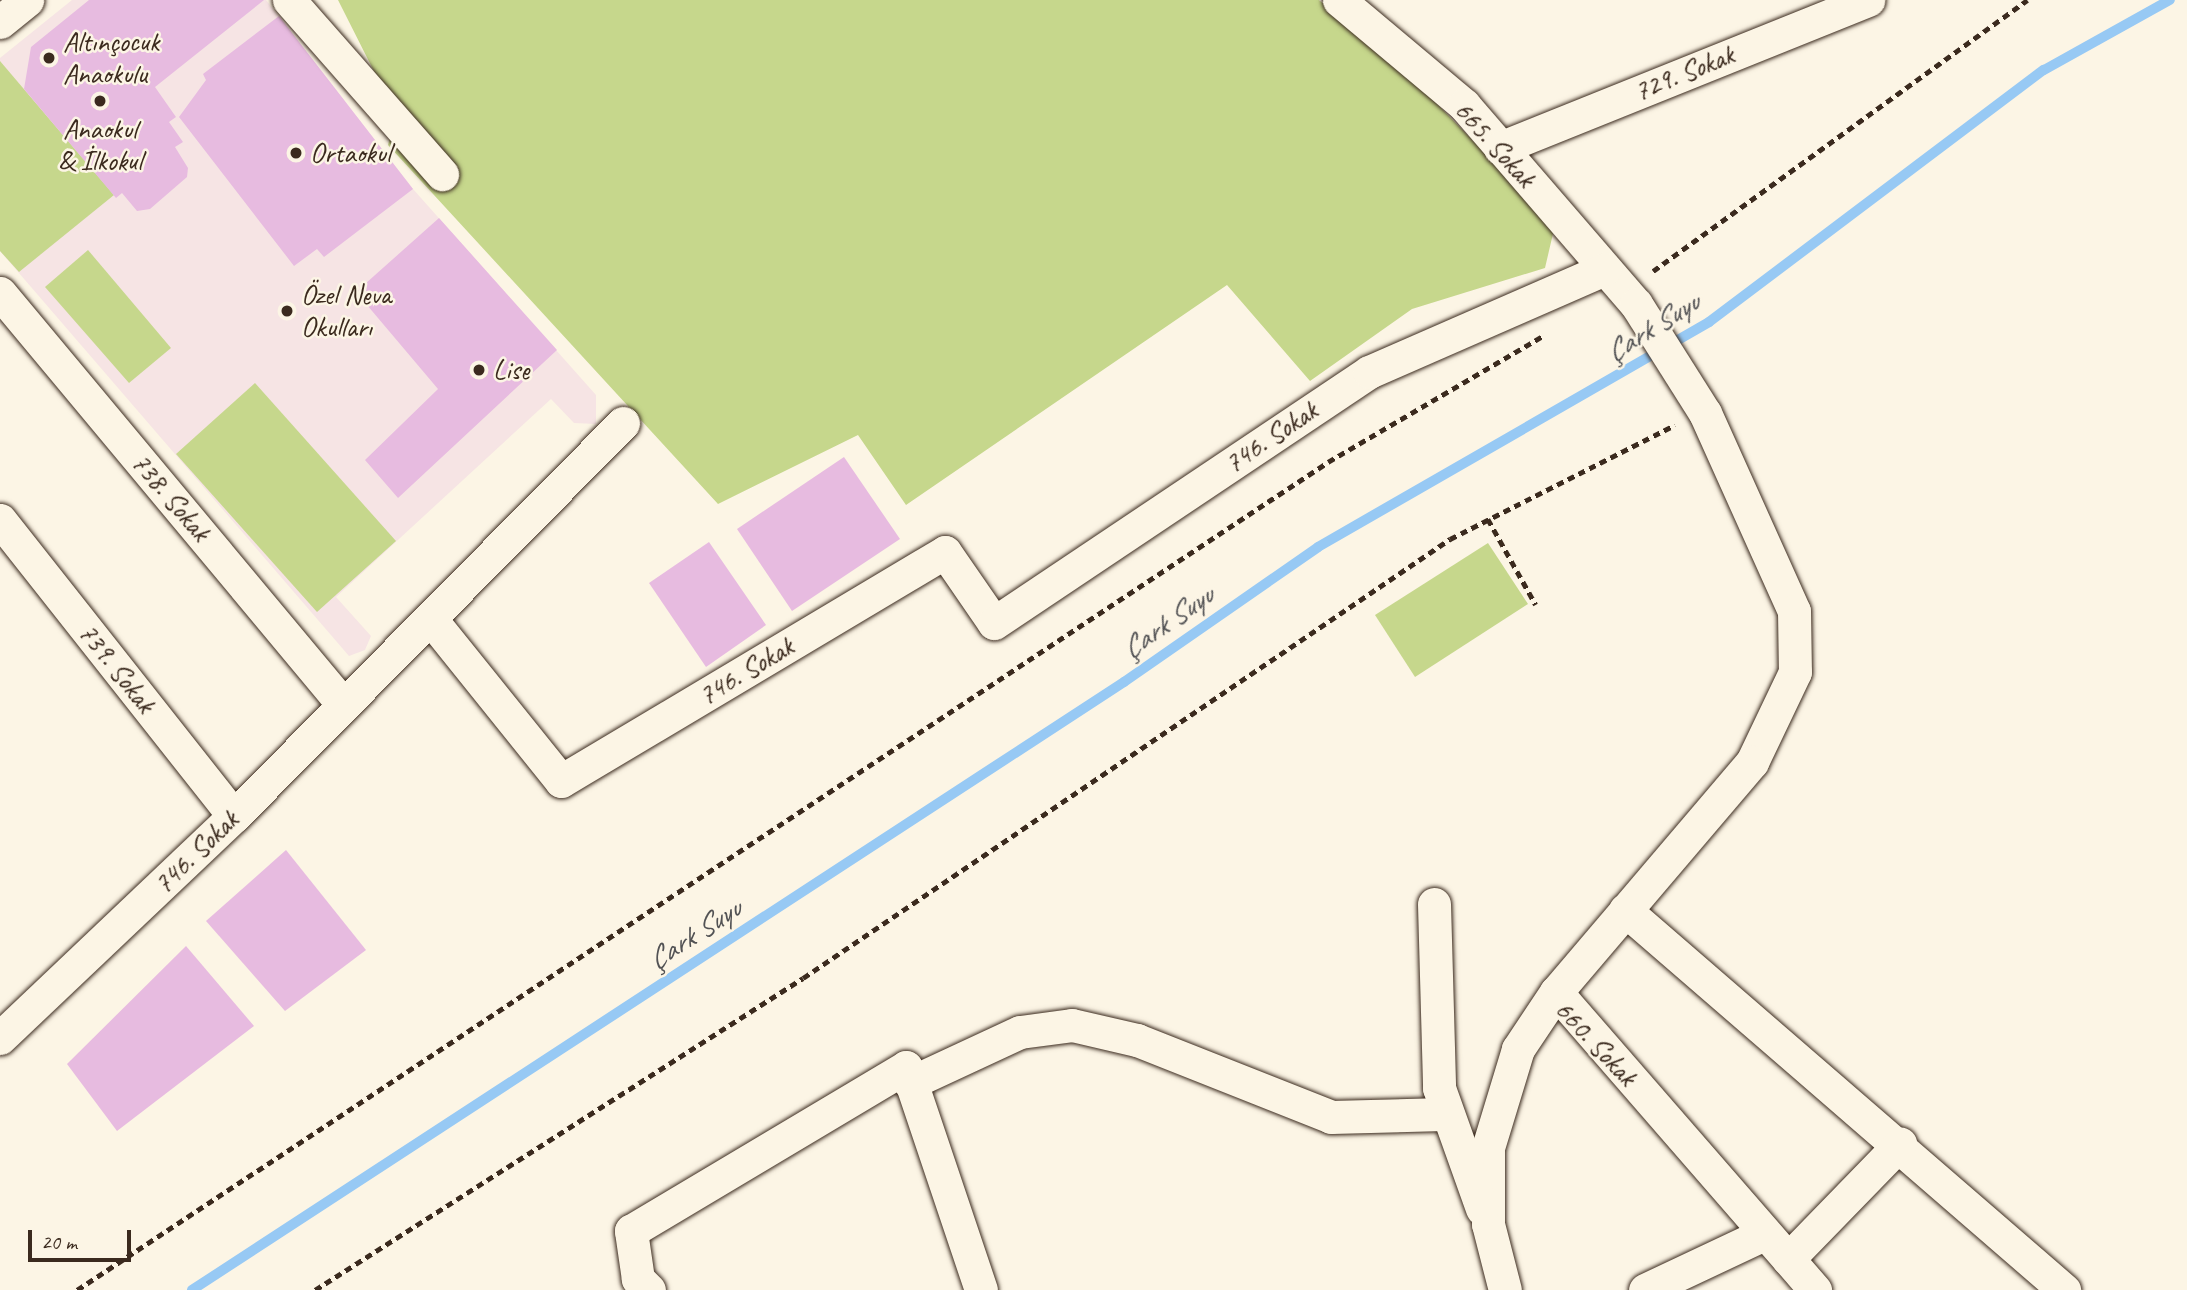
<!DOCTYPE html>
<meta charset="utf-8">
<style>
body{margin:0}
#map{position:relative;width:2187px;height:1290px;overflow:hidden;background:#fcf5e5;font-family:Caveat,sans-serif}
div>[style]{position:absolute}
.built>*{inset:0;background:#f6e4e4}
.green>*{inset:0;background:#c6d78c}
.stream>*{height:10px;margin:-5px;padding:0 5px;transform-origin:5px;border-radius:5px;background:#97c9f4}
.building>*{inset:0;background:#e7bbe0}
.path>*{height:4.5px;margin-top:-2.25px;transform-origin:0;background:repeating-linear-gradient(90deg,#3b2a1e 0 7px,transparent 0 12px)}
.roads{filter:drop-shadow(0 0 2px #3b2a1e) drop-shadow(0 0 2px #3b2a1e)}
.minor>*{height:33px;margin:-16.5px;padding:0 16.5px;transform-origin:16.5px;border-radius:16.5px;background:#fcf5e5}
.dots>*{width:19px;height:19px;translate:-50% -50%;box-sizing:border-box;border:4px solid #fcf5e5;border-radius:50%}
span{translate:-50% -50%;white-space:nowrap;text-align:center;line-height:1.15;-webkit-text-stroke:5px #fcf5e5;paint-order:stroke}
.poi-label{font-size:28px;color:#3b2a1e}
.left{translate:0 -50%;text-align:left}
.street-label{font-size:28px;color:#3b2a1e}
.water-label{font-size:30px;color:#525254;font-style:italic}
.scale{position:absolute;left:28px;top:1230px;width:103px;height:32px;box-sizing:border-box;border:4px solid #3b2a1e;border-top:0;padding-left:9px;font-size:21px;line-height:24px;white-space:nowrap;color:#3b2a1e;-webkit-text-stroke:5px #fcf5e5;paint-order:stroke}
</style>
<div id="map">
<div class="built">
<i style="clip-path:polygon(72px 0,266px 0,413px 189px,596px 395px,596px 424px,574px 423px,551px 399px,336px 597px,371px 636px,365px 650px,349px 656px,0 251px,0 58px)"></i>
</div>
<div class="green">
<i style="clip-path:polygon(338px 0,1319px 0,1406px 72px,1555px 225px,1545px 268px,1412px 309px,1310px 381px,1227px 285px,906px 505px,858px 435px,718px 504px,388px 145px,396px 115px)"></i>
<i style="clip-path:polygon(0 61px,114px 195px,19px 272px,0 251px)"></i>
<i style="clip-path:polygon(88px 250px,171px 348px,129px 383px,45px 287px)"></i>
<i style="clip-path:polygon(255px 383px,396px 541px,317px 612px,176px 454px)"></i>
<i style="clip-path:polygon(1488px 543px,1528px 604px,1415px 677px,1375px 615px)"></i>
</div>
<div class="stream">
<i style="left:192px;top:1290px;width:1113px;rotate:-33.12deg"></i>
<i style="left:1124px;top:682px;width:236px;rotate:-34.8deg"></i>
<i style="left:1318px;top:547px;width:451px;rotate:-29.9deg"></i>
<i style="left:1709px;top:322px;width:419px;rotate:-37deg"></i>
<i style="left:2044px;top:70px;width:144px;rotate:-29.1deg"></i>
</div>
<div class="building">
<i style="clip-path:polygon(89px 0,264px 0,155px 87px,176px 117px,169px 122px,183px 142px,175px 147px,188px 168px,187px 177px,150px 209px,137px 211px,122px 193px,116px 198px,24px 89px,31px 47px)"></i>
<i style="clip-path:polygon(279px 16px,413px 189px,324px 257px,317px 249px,294px 266px,179px 117px,206px 80px,203px 74px)"></i>
<i style="clip-path:polygon(439px 218px,557px 350px,398px 498px,365px 460px,438px 389px,356px 292px)"></i>
<i style="clip-path:polygon(844px 457px,900px 539px,792px 611px,737px 529px)"></i>
<i style="clip-path:polygon(709px 542px,766px 625px,706px 667px,649px 583px)"></i>
<i style="clip-path:polygon(286px 850px,366px 950px,285px 1011px,206px 921px)"></i>
<i style="clip-path:polygon(186px 946px,254px 1026px,117px 1131px,67px 1064px)"></i>
</div>
<div class="path">
<i style="left:1653px;top:271px;width:462px;rotate:-35.9deg"></i>
<i style="left:1488px;top:519px;width:98px;rotate:60.8deg"></i>
<i style="left:77px;top:1290px;width:1500px;rotate:-33.5deg"></i>
<i style="left:1328px;top:462px;width:249px;rotate:-30.4deg"></i>
<i style="left:315px;top:1290px;width:579px;rotate:-32.59deg"></i>
<i style="left:803px;top:978px;width:782px;rotate:-34.16deg"></i>
<i style="left:1450px;top:539px;width:252px;rotate:-26.9deg"></i>
</div>
<div class="roads">
<div class="minor">
<i style="left:289px;top:0;width:232px;rotate:48.7deg"></i>
<i style="left:1339px;top:0;width:163px;rotate:40deg"></i>
<i style="left:1464px;top:105px;width:263px;rotate:49.2deg"></i>
<i style="left:1636px;top:304px;width:129px;rotate:57.7deg"></i>
<i style="left:1705px;top:413px;width:217px;rotate:65.8deg"></i>
<i style="left:1794px;top:611px;width:61px;rotate:89.1deg"></i>
<i style="left:1795px;top:672px;width:100px;rotate:115.5deg"></i>
<i style="left:1752px;top:762px;width:302px;rotate:130.4deg"></i>
<i style="left:1556px;top:992px;width:69px;rotate:123.7deg"></i>
<i style="left:1518px;top:1049px;width:103px;rotate:106.9deg"></i>
<i style="left:1488px;top:1148px;width:76px;rotate:90deg"></i>
<i style="left:1488px;top:1224px;width:68px;rotate:75.6deg"></i>
<i style="left:0;top:22px;width:35px;rotate:-39deg"></i>
<i style="left:1500px;top:148px;width:397px;rotate:-21.9deg"></i>
<i style="left:0;top:293px;width:533px;rotate:50.18deg"></i>
<i style="left:0;top:520px;width:377px;rotate:51.7deg"></i>
<i style="left:430px;top:618px;width:209px;rotate:51.2deg"></i>
<i style="left:561px;top:781px;width:447px;rotate:-30.8deg"></i>
<i style="left:945px;top:552px;width:86px;rotate:55.4deg"></i>
<i style="left:994px;top:623px;width:451px;rotate:-33.8deg"></i>
<i style="left:1369px;top:372px;width:257px;rotate:-23.6deg"></i>
<i style="left:1434px;top:904px;width:184px;rotate:88.4deg"></i>
<i style="left:1439px;top:1088px;width:128px;rotate:70.4deg"></i>
<i style="left:1625px;top:910px;width:581px;rotate:40.88deg"></i>
<i style="left:1556px;top:992px;width:395px;rotate:49deg"></i>
<i style="left:0;top:1038px;width:323px;rotate:-43.5deg"></i>
<i style="left:234px;top:816px;width:553px;rotate:-45.29deg"></i>
<i style="left:910px;top:1083px;width:121px;rotate:-24.9deg"></i>
<i style="left:1020px;top:1032px;width:52px;rotate:-7.7deg"></i>
<i style="left:1072px;top:1025px;width:67px;rotate:13deg"></i>
<i style="left:1137px;top:1040px;width:209px;rotate:21.6deg"></i>
<i style="left:1331px;top:1117px;width:113px;rotate:-1.5deg"></i>
<i style="left:1788px;top:1259px;width:161px;rotate:-45.8deg"></i>
<i style="left:649px;top:1290px;width:16px;rotate:-135deg"></i>
<i style="left:638px;top:1279px;width:49px;rotate:-98.3deg"></i>
<i style="left:631px;top:1231px;width:320px;rotate:-30.8deg"></i>
<i style="left:906px;top:1067px;width:235px;rotate:71.4deg"></i>
<i style="left:1645px;top:1290px;width:132px;rotate:-25.2deg"></i>
</div>
</div>
<div class="dots">
<i style="left:49px;top:58px;background:#3b2a1e"></i>
<i style="left:100px;top:101px;background:#3b2a1e"></i>
<i style="left:296px;top:153px;background:#3b2a1e"></i>
<i style="left:287px;top:311px;background:#3b2a1e"></i>
<i style="left:479px;top:370px;background:#3b2a1e"></i>
</div>
<div class="poi-label">
<span class="left" style="left:63px;top:58px">Altınçocuk<br>Anaokulu</span>
<span style="left:100px;top:145px">Anaokul<br>&amp; İlkokul</span>
<span class="left" style="left:310px;top:153px">Ortaokul</span>
<span class="left" style="left:301px;top:311px">Özel Neva<br>Okulları</span>
<span class="left" style="left:493px;top:370px">Lise</span>
</div>
<div class="street-label">
<span style="left:1684px;top:73px;rotate:-22deg">729. Sokak</span>
<span style="left:1495px;top:144px;rotate:48deg">665. Sokak</span>
<span style="left:1271px;top:437px;rotate:-34deg">746. Sokak</span>
<span style="left:171px;top:497px;rotate:50deg">738. Sokak</span>
<span style="left:117px;top:668px;rotate:52deg">739. Sokak</span>
<span style="left:746px;top:671px;rotate:-31deg">746. Sokak</span>
<span style="left:196px;top:852px;rotate:-44deg">746. Sokak</span>
<span style="left:1596px;top:1043px;rotate:47deg">660. Sokak</span>
</div>
<div class="water-label">
<span style="left:1652px;top:327px;rotate:-32deg">Çark Suyu</span>
<span style="left:1167px;top:622px;rotate:-35deg">Çark Suyu</span>
<span style="left:694px;top:934px;rotate:-33deg">Çark Suyu</span>
</div>
<div class="scale">20 m</div>
</div>
